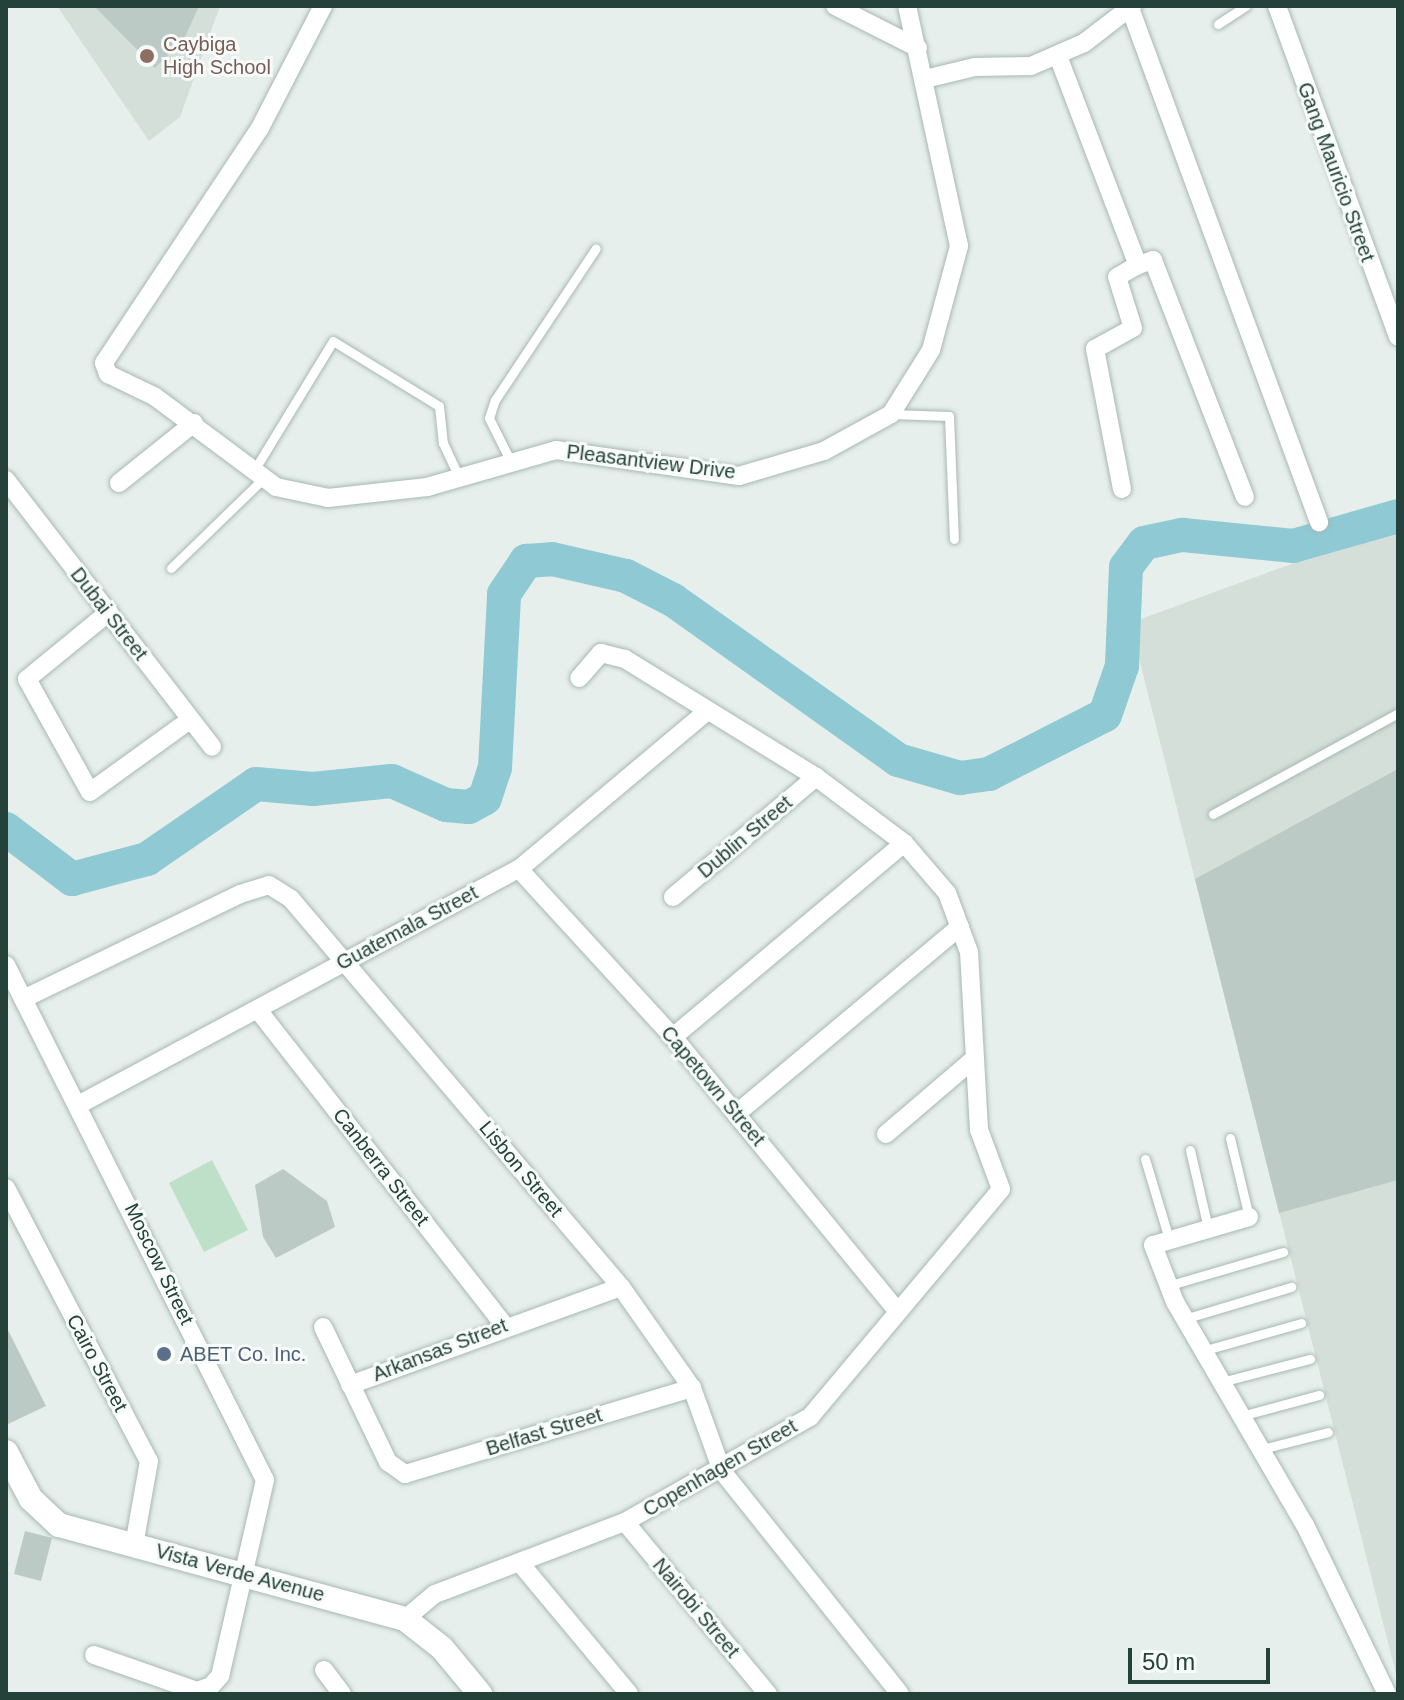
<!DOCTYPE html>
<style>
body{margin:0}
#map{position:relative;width:1404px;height:1700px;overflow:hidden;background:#e6efeb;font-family:Helvetica,sans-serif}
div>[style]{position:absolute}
.built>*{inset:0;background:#d4dfda}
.green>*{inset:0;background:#bfe0c8}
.river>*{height:34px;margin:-17px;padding:0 17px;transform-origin:17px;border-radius:17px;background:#8ec9d4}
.building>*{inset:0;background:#bbcac4}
.roads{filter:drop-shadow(0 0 2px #a8b8b2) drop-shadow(0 0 2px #a8b8b2)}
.lane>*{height:9px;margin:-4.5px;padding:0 4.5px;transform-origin:4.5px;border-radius:4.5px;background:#fff}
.street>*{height:18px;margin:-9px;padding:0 9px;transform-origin:9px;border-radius:9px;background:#fff}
.secondary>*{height:24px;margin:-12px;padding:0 12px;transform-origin:12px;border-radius:12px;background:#fff}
.dots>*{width:22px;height:22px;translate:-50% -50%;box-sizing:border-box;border:4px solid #f7fbf9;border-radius:50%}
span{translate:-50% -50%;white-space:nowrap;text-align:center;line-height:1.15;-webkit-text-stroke:6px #f7fbf9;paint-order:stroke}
.education-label{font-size:20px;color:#785e54}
.left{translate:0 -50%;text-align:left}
.street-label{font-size:20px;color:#24423a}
.service-label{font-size:20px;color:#4e5e75}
.frame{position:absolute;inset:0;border:8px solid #24423a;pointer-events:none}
.scale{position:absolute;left:1128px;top:1648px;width:142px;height:36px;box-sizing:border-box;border:4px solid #24423a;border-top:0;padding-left:10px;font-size:24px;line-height:28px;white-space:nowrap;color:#24423a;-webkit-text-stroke:6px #f7fbf9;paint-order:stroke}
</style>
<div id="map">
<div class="built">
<i style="clip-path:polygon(57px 6px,220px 6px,180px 117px,149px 141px)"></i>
<i style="clip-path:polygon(1398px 525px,1398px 1682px,1130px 623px)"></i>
</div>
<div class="green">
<i style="clip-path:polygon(212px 1160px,248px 1230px,204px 1252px,169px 1183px)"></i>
</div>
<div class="river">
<i style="left:6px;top:829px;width:83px;rotate:37.1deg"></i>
<i style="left:72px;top:879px;width:78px;rotate:-14.9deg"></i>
<i style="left:147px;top:859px;width:132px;rotate:-34.5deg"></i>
<i style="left:256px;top:784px;width:57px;rotate:5deg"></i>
<i style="left:313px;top:789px;width:79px;rotate:-5.8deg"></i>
<i style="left:392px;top:781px;width:59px;rotate:24deg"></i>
<i style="left:446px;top:805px;width:23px;rotate:5deg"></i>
<i style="left:469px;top:807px;width:18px;rotate:-29deg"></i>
<i style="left:485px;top:798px;width:32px;rotate:-72deg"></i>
<i style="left:495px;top:768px;width:174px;rotate:-87deg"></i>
<i style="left:504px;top:594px;width:40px;rotate:-56deg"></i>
<i style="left:526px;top:561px;width:26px;rotate:-4deg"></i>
<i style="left:552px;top:559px;width:76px;rotate:12.9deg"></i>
<i style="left:626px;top:576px;width:53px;rotate:27.1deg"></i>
<i style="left:673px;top:600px;width:276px;rotate:35.4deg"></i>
<i style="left:898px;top:760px;width:65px;rotate:16.2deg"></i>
<i style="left:960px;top:778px;width:29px;rotate:-8deg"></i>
<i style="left:989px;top:774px;width:130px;rotate:-27deg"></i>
<i style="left:1105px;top:715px;width:52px;rotate:-70.9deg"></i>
<i style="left:1122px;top:666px;width:99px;rotate:-87.7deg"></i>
<i style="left:1126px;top:567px;width:30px;rotate:-53deg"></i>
<i style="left:1144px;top:543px;width:40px;rotate:-12deg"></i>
<i style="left:1183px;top:535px;width:111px;rotate:5.7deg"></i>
<i style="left:1293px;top:546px;width:109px;rotate:-15.9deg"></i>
</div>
<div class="building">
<i style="clip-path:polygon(94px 6px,199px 6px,184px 39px,155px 68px)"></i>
<i style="clip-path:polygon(1398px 769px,1398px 1180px,1279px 1213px,1195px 879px)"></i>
<i style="clip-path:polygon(283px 1169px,327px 1201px,335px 1227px,276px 1258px,263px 1237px,255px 1185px)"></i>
<i style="clip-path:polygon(6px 1326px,46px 1406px,6px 1425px)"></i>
<i style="clip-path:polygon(25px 1531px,52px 1538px,41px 1581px,14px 1574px)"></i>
</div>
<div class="roads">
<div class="lane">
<i style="left:1218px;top:24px;width:33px;rotate:-33deg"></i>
<i style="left:891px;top:414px;width:58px;rotate:2deg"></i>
<i style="left:949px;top:416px;width:123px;rotate:87.7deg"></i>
<i style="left:511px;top:462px;width:49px;rotate:-116.6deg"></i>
<i style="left:489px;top:418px;width:19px;rotate:-72deg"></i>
<i style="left:495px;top:400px;width:182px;rotate:-56.4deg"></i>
<i style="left:253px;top:472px;width:153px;rotate:-58.6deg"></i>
<i style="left:333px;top:341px;width:124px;rotate:31.5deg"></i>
<i style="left:439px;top:406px;width:37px;rotate:84deg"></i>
<i style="left:443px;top:443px;width:38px;rotate:65deg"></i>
<i style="left:171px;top:568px;width:128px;rotate:-44.1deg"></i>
<i style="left:1213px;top:814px;width:211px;rotate:-28.6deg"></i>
<i style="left:1230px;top:1138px;width:81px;rotate:76.5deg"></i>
<i style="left:1190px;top:1150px;width:80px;rotate:77deg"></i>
<i style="left:1145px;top:1159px;width:84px;rotate:73.3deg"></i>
<i style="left:1167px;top:1286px;width:121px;rotate:-16.3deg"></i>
<i style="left:1184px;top:1319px;width:112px;rotate:-16.7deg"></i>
<i style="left:1202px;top:1351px;width:103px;rotate:-15.8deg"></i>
<i style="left:1221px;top:1382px;width:92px;rotate:-14.5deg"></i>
<i style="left:1241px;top:1416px;width:81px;rotate:-15.1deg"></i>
<i style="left:1262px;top:1449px;width:68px;rotate:-14.4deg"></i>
</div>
<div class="street">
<i style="left:323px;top:6px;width:137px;rotate:117.3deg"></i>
<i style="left:260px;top:128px;width:282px;rotate:123.6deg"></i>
<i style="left:104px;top:363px;width:12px;rotate:70deg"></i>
<i style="left:108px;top:374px;width:51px;rotate:25.6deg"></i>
<i style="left:154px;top:396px;width:152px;rotate:36.7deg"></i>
<i style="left:276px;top:487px;width:53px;rotate:11.9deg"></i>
<i style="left:328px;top:498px;width:100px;rotate:-6.3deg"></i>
<i style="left:427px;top:487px;width:134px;rotate:-16deg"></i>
<i style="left:556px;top:450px;width:185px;rotate:8.1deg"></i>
<i style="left:739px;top:476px;width:89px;rotate:-16.4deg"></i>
<i style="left:824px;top:451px;width:77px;rotate:-28.9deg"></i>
<i style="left:891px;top:414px;width:75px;rotate:-58deg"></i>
<i style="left:931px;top:350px;width:108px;rotate:-74.9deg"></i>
<i style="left:959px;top:246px;width:246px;rotate:-102.2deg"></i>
<i style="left:835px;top:6px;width:93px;rotate:26.8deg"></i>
<i style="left:1277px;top:6px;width:352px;rotate:69.9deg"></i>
<i style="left:1130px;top:8px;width:548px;rotate:69.81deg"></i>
<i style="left:1058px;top:56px;width:224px;rotate:69.1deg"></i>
<i style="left:1138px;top:265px;width:16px;rotate:-18deg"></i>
<i style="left:1153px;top:260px;width:254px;rotate:68.8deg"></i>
<i style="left:925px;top:79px;width:51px;rotate:-13.5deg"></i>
<i style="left:975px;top:67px;width:56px;rotate:-1deg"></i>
<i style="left:1031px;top:66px;width:58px;rotate:-23.5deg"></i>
<i style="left:1084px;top:43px;width:61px;rotate:-37.6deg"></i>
<i style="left:6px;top:480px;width:337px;rotate:52.3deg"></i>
<i style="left:119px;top:483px;width:96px;rotate:-38.7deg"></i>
<i style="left:1122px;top:489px;width:143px;rotate:-100.9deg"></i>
<i style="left:1095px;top:349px;width:43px;rotate:-28.9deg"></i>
<i style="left:1133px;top:328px;width:53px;rotate:-107.4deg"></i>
<i style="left:1117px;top:277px;width:24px;rotate:-30deg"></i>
<i style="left:109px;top:612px;width:106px;rotate:140.7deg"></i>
<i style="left:27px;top:679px;width:129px;rotate:60.9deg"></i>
<i style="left:90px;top:792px;width:123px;rotate:-35.8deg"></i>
<i style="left:519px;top:869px;width:228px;rotate:47.5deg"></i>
<i style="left:673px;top:1037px;width:354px;rotate:50.7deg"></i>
<i style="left:673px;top:897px;width:187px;rotate:-40deg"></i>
<i style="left:6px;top:965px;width:576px;rotate:63.3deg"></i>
<i style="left:265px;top:1480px;width:201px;rotate:102.9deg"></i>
<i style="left:220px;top:1676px;width:13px;rotate:132deg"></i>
<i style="left:211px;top:1686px;width:15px;rotate:160deg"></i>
<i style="left:197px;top:1691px;width:109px;rotate:-160.7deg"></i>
<i style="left:23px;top:999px;width:241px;rotate:-25.8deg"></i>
<i style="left:240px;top:894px;width:30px;rotate:-17deg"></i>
<i style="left:269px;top:885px;width:26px;rotate:32deg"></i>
<i style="left:291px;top:899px;width:509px;rotate:49.62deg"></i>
<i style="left:621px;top:1287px;width:123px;rotate:54.9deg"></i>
<i style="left:692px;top:1388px;width:88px;rotate:70.1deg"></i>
<i style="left:722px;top:1471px;width:285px;rotate:51.4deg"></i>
<i style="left:258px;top:1010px;width:398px;rotate:52deg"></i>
<i style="left:673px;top:1037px;width:302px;rotate:-40deg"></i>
<i style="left:80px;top:1104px;width:498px;rotate:-28.2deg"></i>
<i style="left:519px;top:869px;width:246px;rotate:-40deg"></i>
<i style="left:736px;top:1114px;width:292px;rotate:-39.9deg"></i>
<i style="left:886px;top:1134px;width:117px;rotate:-40.5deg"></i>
<i style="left:6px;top:1188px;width:308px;rotate:62.4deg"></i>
<i style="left:149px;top:1461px;width:85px;rotate:100.1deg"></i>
<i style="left:1249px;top:1217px;width:100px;rotate:163.7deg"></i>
<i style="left:1153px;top:1245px;width:61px;rotate:68.9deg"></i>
<i style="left:1175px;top:1302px;width:258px;rotate:59.8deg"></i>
<i style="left:1305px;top:1525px;width:188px;rotate:64.1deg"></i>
<i style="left:323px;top:1327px;width:150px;rotate:64.3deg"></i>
<i style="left:388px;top:1462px;width:21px;rotate:35deg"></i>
<i style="left:405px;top:1474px;width:300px;rotate:-16.7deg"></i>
<i style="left:350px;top:1385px;width:288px;rotate:-19.9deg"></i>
<i style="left:625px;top:1522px;width:224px;rotate:50.3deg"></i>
<i style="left:520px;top:1563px;width:170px;rotate:50.2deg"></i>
<i style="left:405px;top:1619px;width:39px;rotate:-40deg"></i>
<i style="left:435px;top:1594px;width:203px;rotate:-20.8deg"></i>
<i style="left:625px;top:1522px;width:213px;rotate:-29.6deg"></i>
<i style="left:810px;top:1417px;width:297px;rotate:-50deg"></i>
<i style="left:1001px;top:1189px;width:63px;rotate:-110.4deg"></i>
<i style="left:979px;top:1130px;width:178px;rotate:-93.2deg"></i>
<i style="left:969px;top:952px;width:63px;rotate:-110.4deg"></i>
<i style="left:947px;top:893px;width:66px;rotate:-130.7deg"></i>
<i style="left:904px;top:843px;width:110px;rotate:-143.1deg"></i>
<i style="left:816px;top:777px;width:225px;rotate:-148.3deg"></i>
<i style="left:625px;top:659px;width:25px;rotate:-166deg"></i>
<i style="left:601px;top:653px;width:33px;rotate:131deg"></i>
<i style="left:324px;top:1670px;width:30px;rotate:53deg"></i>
</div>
<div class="secondary">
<i style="left:6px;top:1452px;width:53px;rotate:62deg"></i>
<i style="left:31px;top:1499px;width:38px;rotate:43deg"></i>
<i style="left:59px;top:1525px;width:359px;rotate:15.2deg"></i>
<i style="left:405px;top:1619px;width:47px;rotate:38.1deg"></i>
<i style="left:442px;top:1648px;width:60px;rotate:50.4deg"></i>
</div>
</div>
<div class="dots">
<i style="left:147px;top:56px;background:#8d6e63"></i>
<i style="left:164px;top:1354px;background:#5c6f8a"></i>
</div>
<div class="education-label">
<span class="left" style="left:163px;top:56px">Caybiga<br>High School</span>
</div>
<div class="street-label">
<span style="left:1336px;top:172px;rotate:70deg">Gang Mauricio Street</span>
<span style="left:651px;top:462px;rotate:7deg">Pleasantview Drive</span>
<span style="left:109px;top:614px;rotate:52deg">Dubai Street</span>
<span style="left:745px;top:837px;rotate:-40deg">Dublin Street</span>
<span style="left:407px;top:928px;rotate:-28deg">Guatemala Street</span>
<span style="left:713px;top:1086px;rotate:50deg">Capetown Street</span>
<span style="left:381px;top:1167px;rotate:52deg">Canberra Street</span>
<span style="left:521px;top:1169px;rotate:50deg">Lisbon Street</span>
<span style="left:159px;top:1264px;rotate:64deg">Moscow Street</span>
<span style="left:440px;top:1350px;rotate:-21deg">Arkansas Street</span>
<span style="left:97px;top:1363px;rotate:62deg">Cairo Street</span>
<span style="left:544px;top:1432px;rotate:-17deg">Belfast Street</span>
<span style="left:720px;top:1468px;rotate:-30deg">Copenhagen Street</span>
<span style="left:240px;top:1573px;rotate:15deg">Vista Verde Avenue</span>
<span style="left:696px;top:1608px;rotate:50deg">Nairobi Street</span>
</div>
<div class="service-label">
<span class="left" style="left:180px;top:1354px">ABET Co. Inc.</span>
</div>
<div class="frame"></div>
<div class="scale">50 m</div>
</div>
